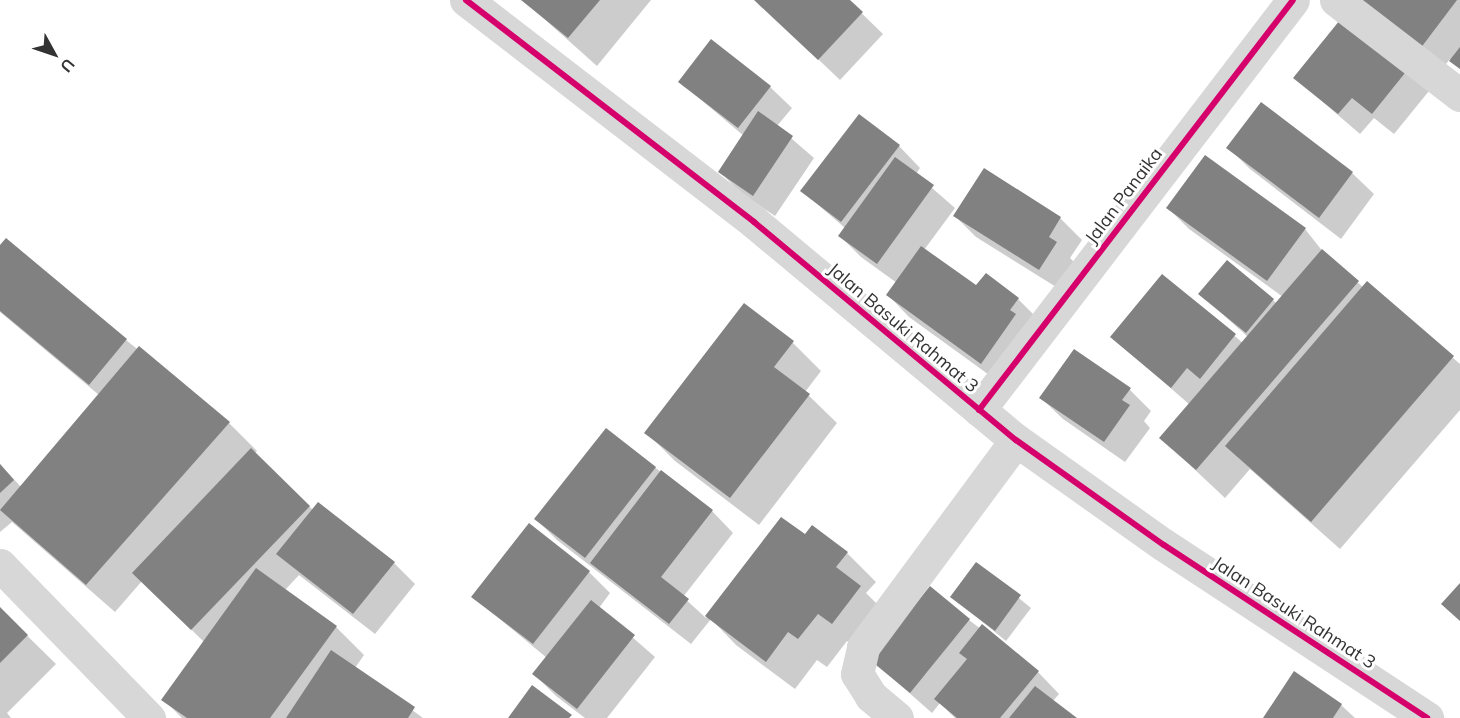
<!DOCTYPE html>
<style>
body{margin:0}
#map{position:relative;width:1460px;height:718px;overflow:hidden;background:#fff;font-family:Mulish,sans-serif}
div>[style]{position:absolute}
.shadow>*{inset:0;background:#0003}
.building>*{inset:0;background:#818181}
.street>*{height:33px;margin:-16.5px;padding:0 16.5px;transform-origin:16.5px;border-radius:16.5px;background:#d7d7d7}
.cycleway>*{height:6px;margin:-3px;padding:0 3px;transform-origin:3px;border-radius:3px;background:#d6006c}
span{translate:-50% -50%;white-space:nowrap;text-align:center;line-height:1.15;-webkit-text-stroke:6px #fff;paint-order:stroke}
.street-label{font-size:18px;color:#333}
.north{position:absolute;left:24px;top:24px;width:60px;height:60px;-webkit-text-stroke:4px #fff;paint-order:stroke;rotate:130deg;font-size:16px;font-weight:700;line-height:24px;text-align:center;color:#333}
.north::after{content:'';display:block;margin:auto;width:21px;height:27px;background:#333;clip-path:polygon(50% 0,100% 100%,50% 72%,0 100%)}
</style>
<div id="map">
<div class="shadow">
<i style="clip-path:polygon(523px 0,651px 0,597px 66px)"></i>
<i style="clip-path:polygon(756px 0,848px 0,883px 34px,840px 80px)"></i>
<i style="clip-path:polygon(1352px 0,1460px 0,1460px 69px,1450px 59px,1442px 69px)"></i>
<i style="clip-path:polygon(1408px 69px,1429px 91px,1394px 134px,1374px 118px,1360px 134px,1295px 78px)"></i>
<i style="clip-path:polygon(680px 82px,770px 87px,792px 108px,777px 126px,814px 158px,775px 216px,741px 193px,720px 172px,744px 136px)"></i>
<i style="clip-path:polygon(1261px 104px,1352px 173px,1374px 194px,1341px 239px,1250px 169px,1228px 147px)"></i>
<i style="clip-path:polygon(860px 116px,899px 146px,920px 168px,916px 174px,955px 208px,924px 250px,977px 287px,1018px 299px,1039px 320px,1003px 385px,909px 317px,888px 295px,897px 283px,861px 257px,840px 236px,845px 228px,802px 191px)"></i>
<i style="clip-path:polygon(984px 170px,1060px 218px,1082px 240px,1070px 258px,1077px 265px,1061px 290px,976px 237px,955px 216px)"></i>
<i style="clip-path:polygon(1168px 208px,1305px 229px,1324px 253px,1364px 288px,1367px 283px,1460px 364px,1460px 410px,1340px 549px,1250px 469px,1225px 498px,1161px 438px,1190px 405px,1112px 337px,1163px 276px,1243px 343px,1248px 337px,1200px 294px,1273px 300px,1277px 304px,1283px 297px,1189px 229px)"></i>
<i style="clip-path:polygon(0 247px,126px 340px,229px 423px,257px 451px,254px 454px,313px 510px,394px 563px,415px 584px,375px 634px,299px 575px,285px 590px,336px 627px,364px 655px,355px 668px,423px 718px,182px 718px,163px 699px,204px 642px,142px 581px,115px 612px,12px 522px,0 532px,0 464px,21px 487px,99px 395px,0 312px)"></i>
<i style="clip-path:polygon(744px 305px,793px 343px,821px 371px,805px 392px,837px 423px,759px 525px,675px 461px,646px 432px)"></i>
<i style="clip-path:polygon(1074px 351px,1130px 390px,1151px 411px,1144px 421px,1150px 428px,1125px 462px,1063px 419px,1041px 398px)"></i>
<i style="clip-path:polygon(606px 430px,712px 511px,733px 533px,683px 597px,706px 618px,782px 519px,805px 537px,812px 527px,847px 553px,876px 582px,866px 593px,889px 616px,861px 652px,847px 641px,827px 667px,817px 660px,795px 689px,736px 645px,711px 619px,691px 644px,557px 540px,536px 519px)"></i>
<i style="clip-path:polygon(977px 564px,1031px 608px,1006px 641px,952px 597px)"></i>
<i style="clip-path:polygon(589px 572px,610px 593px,599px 608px,655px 657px,607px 718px,585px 718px,556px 696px,534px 674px,547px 658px,473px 597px)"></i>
<i style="clip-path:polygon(0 609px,56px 664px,7px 713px,11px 718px,0 718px)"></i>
<i style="clip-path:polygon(969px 620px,1038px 672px,1059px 694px,1053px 701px,1074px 718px,955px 718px,940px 703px,932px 713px,872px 660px)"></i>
<i style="clip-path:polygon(1341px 705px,1355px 718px,1264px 718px)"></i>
</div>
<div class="building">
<i style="clip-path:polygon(521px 0,600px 0,568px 38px)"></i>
<i style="clip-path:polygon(754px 0,850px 0,863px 12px,818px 60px)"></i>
<i style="clip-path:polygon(1355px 0,1457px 0,1420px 49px)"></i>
<i style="clip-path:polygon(1344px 15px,1409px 68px,1372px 114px,1352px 98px,1338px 114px,1293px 78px)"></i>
<i style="clip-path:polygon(711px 39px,771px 86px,738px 128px,678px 82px)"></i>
<i style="clip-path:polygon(1460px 47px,1460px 69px,1449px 61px)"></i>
<i style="clip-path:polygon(1261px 102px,1353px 172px,1319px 218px,1226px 148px)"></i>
<i style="clip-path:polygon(758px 111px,793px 136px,753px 196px,718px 172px)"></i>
<i style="clip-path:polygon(859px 114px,900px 145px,841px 222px,800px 191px)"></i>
<i style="clip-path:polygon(1205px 155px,1306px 228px,1267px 281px,1166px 208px)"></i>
<i style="clip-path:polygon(895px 157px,934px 185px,877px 264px,838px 236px)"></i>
<i style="clip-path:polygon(984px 168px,1061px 217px,1049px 237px,1057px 242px,1039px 270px,953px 216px)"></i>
<i style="clip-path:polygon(6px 238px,127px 339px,89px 385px,0 311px,0 245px)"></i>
<i style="clip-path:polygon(921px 246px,976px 285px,986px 273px,1019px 298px,1010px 310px,1016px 314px,981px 364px,886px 295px)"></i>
<i style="clip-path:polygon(1322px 249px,1359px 281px,1196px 470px,1159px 438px)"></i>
<i style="clip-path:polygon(1227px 260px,1274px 299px,1246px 333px,1198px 294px)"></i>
<i style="clip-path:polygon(1162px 274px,1236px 334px,1200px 379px,1187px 368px,1171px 388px,1110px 337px)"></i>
<i style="clip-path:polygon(1367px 281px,1454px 356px,1311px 522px,1225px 446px)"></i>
<i style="clip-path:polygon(744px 303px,794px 341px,774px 367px,810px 394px,730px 498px,644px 433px)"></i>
<i style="clip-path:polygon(139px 346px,230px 422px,86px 585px,0 510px)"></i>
<i style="clip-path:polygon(1074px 349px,1131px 388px,1122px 400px,1130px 405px,1104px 442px,1039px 398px)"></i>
<i style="clip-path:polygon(606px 428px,656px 467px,585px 558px,534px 519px)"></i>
<i style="clip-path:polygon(251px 448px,310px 506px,191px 630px,132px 573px)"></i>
<i style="clip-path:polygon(0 464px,14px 480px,0 493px)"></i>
<i style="clip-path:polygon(661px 470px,713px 510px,661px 577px,689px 599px,669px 624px,590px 563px)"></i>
<i style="clip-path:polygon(318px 502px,395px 562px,353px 614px,276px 554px)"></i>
<i style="clip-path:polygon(781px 517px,805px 534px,812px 525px,848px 552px,836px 567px,861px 586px,832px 624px,818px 614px,798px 639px,788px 632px,766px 662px,705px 616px)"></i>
<i style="clip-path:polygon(529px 523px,590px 571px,533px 644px,471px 597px)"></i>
<i style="clip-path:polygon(976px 562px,1021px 595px,995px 631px,950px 597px)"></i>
<i style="clip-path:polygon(256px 568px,337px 626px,270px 718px,187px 718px,161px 700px)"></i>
<i style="clip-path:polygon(1460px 583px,1460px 621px,1441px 604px)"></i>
<i style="clip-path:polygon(930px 586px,970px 619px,910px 693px,870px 660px)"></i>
<i style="clip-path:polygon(591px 600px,635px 635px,577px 709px,532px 674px)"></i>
<i style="clip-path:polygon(0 607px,28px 635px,0 663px)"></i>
<i style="clip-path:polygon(982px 624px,1039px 671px,1000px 718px,957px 718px,934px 699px,967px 659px,959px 653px)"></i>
<i style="clip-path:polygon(331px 650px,415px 707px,408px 718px,286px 718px)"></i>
<i style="clip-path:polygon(1294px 671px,1342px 704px,1333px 718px,1263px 718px)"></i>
<i style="clip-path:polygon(532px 685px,572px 715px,569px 718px,508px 718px)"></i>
<i style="clip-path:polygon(1035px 686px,1077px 718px,1009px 718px)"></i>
</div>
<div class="street">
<i style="left:466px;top:0;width:364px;rotate:37.6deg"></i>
<i style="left:754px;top:222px;width:341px;rotate:39.8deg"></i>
<i style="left:1016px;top:440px;width:181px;rotate:35.4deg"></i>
<i style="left:1164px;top:545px;width:315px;rotate:33.3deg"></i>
<i style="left:1336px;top:0;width:156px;rotate:37.5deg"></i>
<i style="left:979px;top:410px;width:516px;rotate:-52.55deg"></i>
<i style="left:0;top:565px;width:214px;rotate:45.8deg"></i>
<i style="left:897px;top:718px;width:34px;rotate:-140deg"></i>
<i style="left:871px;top:696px;width:26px;rotate:-122deg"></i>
<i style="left:857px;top:674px;width:28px;rotate:-77deg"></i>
<i style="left:863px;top:647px;width:257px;rotate:-53.5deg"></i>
</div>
<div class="cycleway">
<i style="left:466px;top:0;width:364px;rotate:37.6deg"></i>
<i style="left:754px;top:222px;width:341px;rotate:39.8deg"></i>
<i style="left:1016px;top:440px;width:181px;rotate:35.4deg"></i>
<i style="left:1164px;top:545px;width:315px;rotate:33.3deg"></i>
<i style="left:979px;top:410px;width:516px;rotate:-52.55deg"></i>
</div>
<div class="street-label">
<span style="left:1124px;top:196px;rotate:-53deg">Jalan Panaika</span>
<span style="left:903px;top:328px;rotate:40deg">Jalan Basuki Rahmat 3</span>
<span style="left:1294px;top:613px;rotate:33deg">Jalan Basuki Rahmat 3</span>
</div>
<div class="north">U</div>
</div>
